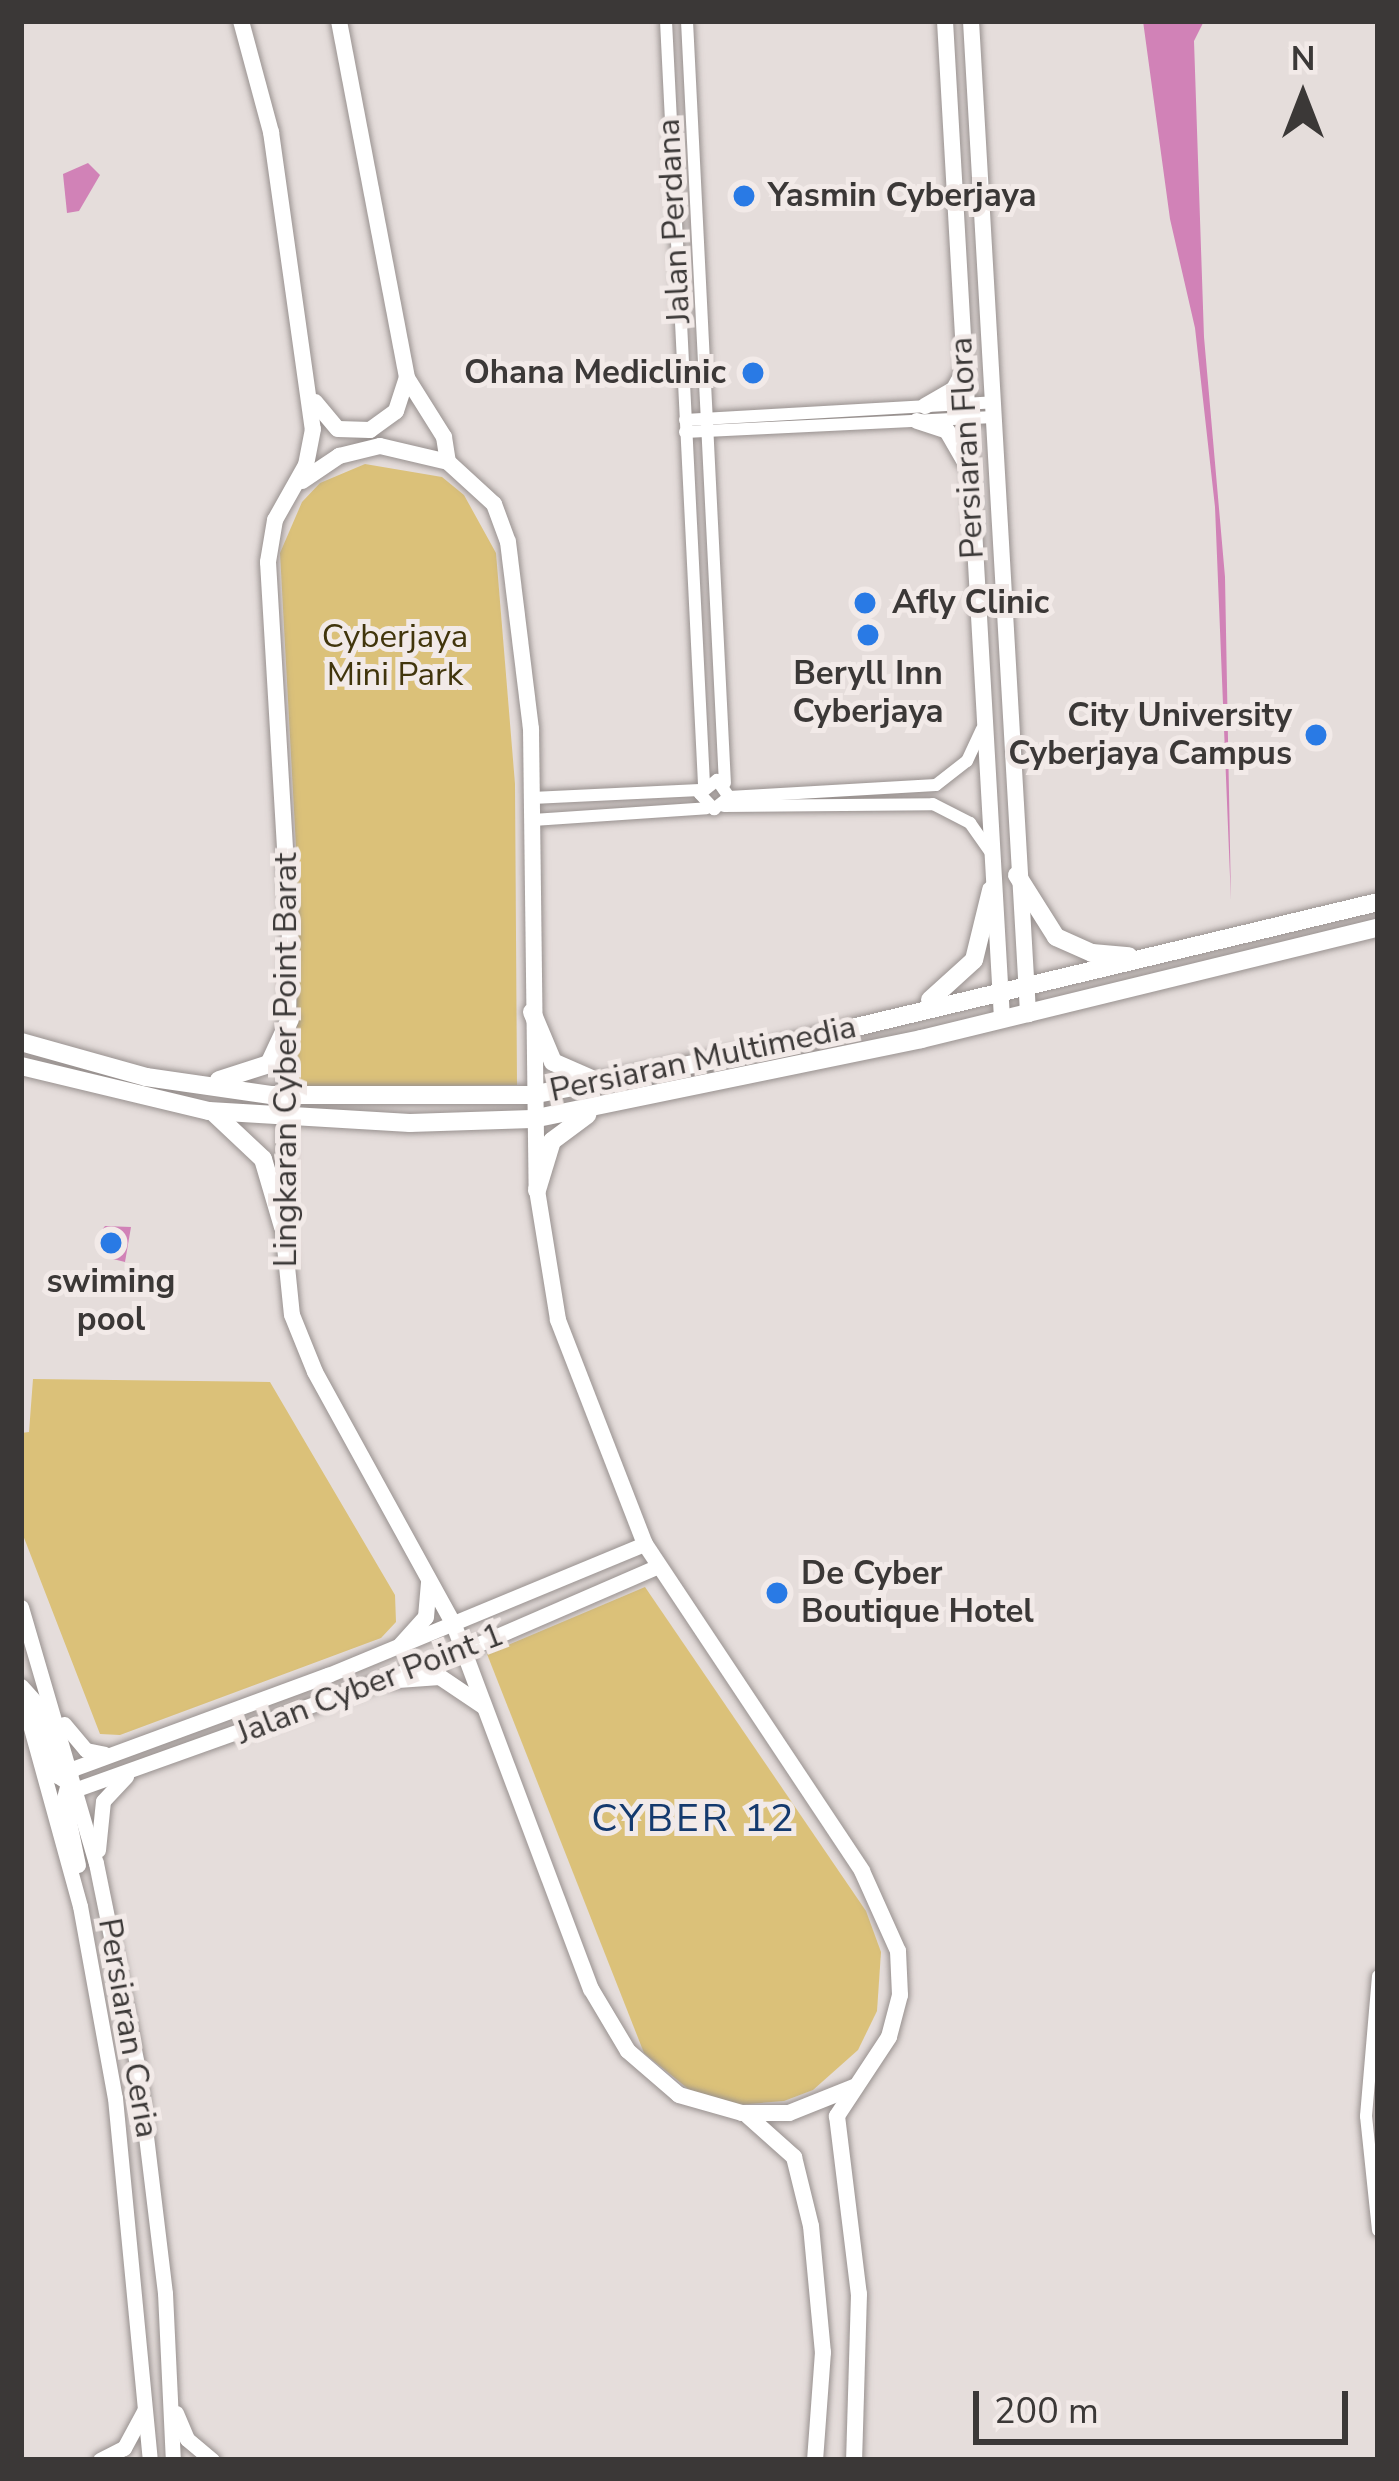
<!DOCTYPE html>
<style>
body{margin:0}
#map{position:relative;width:1399px;height:2481px;overflow:hidden;background:#e5dddb;font-family:"Nunito Sans",sans-serif}
div>[style]{position:absolute}
.green>*{inset:0;background:#dbc179}
.water>*{inset:0;background:#d182b7}
.roads{filter:drop-shadow(0 0 3px #98918f) drop-shadow(0 0 3px #98918f)}
.minor>*{height:12px;margin:-6px;padding:0 6px;transform-origin:6px;border-radius:6px;background:#fff}
.tertiary>*{height:15px;margin:-7.5px;padding:0 7.5px;transform-origin:7.5px;border-radius:7.5px;background:#fff}
.secondary>*{height:16px;margin:-8px;padding:0 8px;transform-origin:8px;border-radius:8px;background:#fff}
.primary>*{height:18px;margin:-9px;padding:0 9px;transform-origin:9px;border-radius:9px;background:#fff}
.dots>*{width:33px;height:33px;translate:-50% -50%;box-sizing:border-box;border:6px solid #f2eae8;border-radius:50%}
span{translate:-50% -50%;white-space:nowrap;text-align:center;line-height:1.15;-webkit-text-stroke:10px #f2eae8;paint-order:stroke}
.poi-label{font-size:33px;color:#3b3837;font-weight:700}
.left{translate:0 -50%;text-align:left}
.right{translate:-100% -50%;text-align:right}
.street-label{font-size:33px;color:#3b3837}
.park-label{font-size:33px;color:#41350c}
.quarter-label{font-size:39px;color:#143a6e;letter-spacing:3px}
.frame{position:absolute;inset:0;border:24px solid #3b3837;pointer-events:none}
.north{position:absolute;left:1243px;top:36px;width:120px;height:120px;-webkit-text-stroke:9px #f2eae8;paint-order:stroke;rotate:0deg;font-size:33px;font-weight:700;line-height:48px;text-align:center;color:#3b3837}
.north::after{content:'';display:block;margin:auto;width:42px;height:54px;background:#3b3837;clip-path:polygon(50% 0,100% 100%,50% 72%,0 100%)}
.scale{position:absolute;left:973px;top:2391px;width:375px;height:54px;box-sizing:border-box;border:6px solid #3b3837;border-top:0;padding-left:15px;font-size:36px;line-height:42px;white-space:nowrap;color:#3b3837;-webkit-text-stroke:9px #f2eae8;paint-order:stroke}
</style>
<div id="map">
<div class="green">
<i style="clip-path:polygon(365px 464px,442px 477px,464px 495px,496px 553px,515px 784px,517px 1085px,297px 1088px,296px 847px,280px 553px,302px 502px,320px 483px)"></i>
<i style="clip-path:polygon(33px 1379px,270px 1382px,395px 1595px,396px 1622px,381px 1638px,120px 1735px,100px 1734px,21px 1530px,21px 1433px,29px 1432px)"></i>
<i style="clip-path:polygon(645px 1587px,866px 1911px,881px 1952px,877px 2011px,858px 2050px,813px 2090px,784px 2101px,737px 2105px,692px 2092px,644px 2053px,487px 1654px)"></i>
</div>
<div class="water">
<i style="clip-path:polygon(1143px 21px,1204px 21px,1194px 41px,1204px 337px,1225px 577px,1231px 901px,1215px 507px,1195px 328px,1170px 219px)"></i>
<i style="clip-path:polygon(88px 163px,100px 175px,79px 211px,67px 213px,63px 174px)"></i>
<i style="clip-path:polygon(105px 1226px,131px 1227px,125px 1262px,101px 1256px,98px 1235px)"></i>
</div>
<div class="roads">
<div class="minor">
<i style="left:666px;top:21px;width:764px;rotate:87.15deg"></i>
<i style="left:687px;top:21px;width:763px;rotate:87.15deg"></i>
<i style="left:685px;top:420px;width:309px;rotate:-3.3deg"></i>
<i style="left:685px;top:432px;width:309px;rotate:-2.8deg"></i>
<i style="left:729px;top:797px;width:21px;rotate:-125deg"></i>
<i style="left:717px;top:780px;width:22px;rotate:141deg"></i>
<i style="left:700px;top:794px;width:21px;rotate:47deg"></i>
<i style="left:714px;top:809px;width:19px;rotate:-39deg"></i>
<i style="left:729px;top:797px;width:207px;rotate:-3.3deg"></i>
<i style="left:936px;top:785px;width:39px;rotate:-38deg"></i>
<i style="left:967px;top:761px;width:35px;rotate:-65deg"></i>
<i style="left:532px;top:798px;width:168px;rotate:-2.7deg"></i>
<i style="left:724px;top:806px;width:209px;rotate:-0.5deg"></i>
<i style="left:933px;top:804px;width:42px;rotate:27.2deg"></i>
<i style="left:970px;top:823px;width:35px;rotate:55deg"></i>
<i style="left:533px;top:820px;width:174px;rotate:-3.9deg"></i>
<i style="left:1378px;top:1976px;width:141px;rotate:94.9deg"></i>
<i style="left:1366px;top:2116px;width:115px;rotate:84deg"></i>
</div>
<div class="tertiary">
<i style="left:21px;top:1607px;width:267px;rotate:73.7deg"></i>
<i style="left:96px;top:1863px;width:211px;rotate:78.5deg"></i>
<i style="left:138px;top:2070px;width:225px;rotate:83.1deg"></i>
<i style="left:165px;top:2293px;width:167px;rotate:87.3deg"></i>
<i style="left:21px;top:1686px;width:25px;rotate:48deg"></i>
<i style="left:38px;top:1705px;width:74px;rotate:74.3deg"></i>
<i style="left:58px;top:1776px;width:23px;rotate:34deg"></i>
<i style="left:77px;top:1789px;width:412px;rotate:-19.7deg"></i>
<i style="left:465px;top:1650px;width:210px;rotate:-23.5deg"></i>
<i style="left:21px;top:1692px;width:222px;rotate:74.6deg"></i>
<i style="left:80px;top:1906px;width:195px;rotate:79.7deg"></i>
<i style="left:115px;top:2098px;width:364px;rotate:84.5deg"></i>
<i style="left:64px;top:1724px;width:34px;rotate:50deg"></i>
<i style="left:86px;top:1750px;width:19px;rotate:12deg"></i>
<i style="left:98px;top:1850px;width:49px;rotate:-84.2deg"></i>
<i style="left:103px;top:1801px;width:34px;rotate:-47deg"></i>
<i style="left:78px;top:1865px;width:68px;rotate:-101.8deg"></i>
<i style="left:64px;top:1798px;width:30px;rotate:-75deg"></i>
<i style="left:72px;top:1769px;width:273px;rotate:-20.2deg"></i>
<i style="left:328px;top:1675px;width:343px;rotate:-22.5deg"></i>
<i style="left:176px;top:2413px;width:28px;rotate:67deg"></i>
<i style="left:187px;top:2439px;width:33px;rotate:40deg"></i>
<i style="left:100px;top:2460px;width:27px;rotate:-27deg"></i>
<i style="left:124px;top:2448px;width:42px;rotate:-61.6deg"></i>
</div>
<div class="secondary">
<i style="left:241px;top:21px;width:115px;rotate:74.9deg"></i>
<i style="left:271px;top:132px;width:300px;rotate:82deg"></i>
<i style="left:313px;top:429px;width:37px;rotate:101deg"></i>
<i style="left:306px;top:465px;width:63px;rotate:119.4deg"></i>
<i style="left:275px;top:520px;width:43px;rotate:99.5deg"></i>
<i style="left:268px;top:562px;width:366px;rotate:86.6deg"></i>
<i style="left:290px;top:927px;width:300px;rotate:91.3deg"></i>
<i style="left:283px;top:1227px;width:88px;rotate:84.2deg"></i>
<i style="left:292px;top:1315px;width:61px;rotate:68deg"></i>
<i style="left:315px;top:1372px;width:289px;rotate:61.2deg"></i>
<i style="left:454px;top:1625px;width:389px;rotate:69.4deg"></i>
<i style="left:591px;top:1989px;width:72px;rotate:59.2deg"></i>
<i style="left:628px;top:2051px;width:67px;rotate:40.8deg"></i>
<i style="left:679px;top:2095px;width:66px;rotate:15.9deg"></i>
<i style="left:742px;top:2113px;width:47px"></i>
<i style="left:789px;top:2113px;width:70px;rotate:-21.8deg"></i>
<i style="left:339px;top:21px;width:363px;rotate:79.2deg"></i>
<i style="left:407px;top:378px;width:70px;rotate:57.9deg"></i>
<i style="left:444px;top:437px;width:25px;rotate:81deg"></i>
<i style="left:448px;top:462px;width:62px;rotate:42.4deg"></i>
<i style="left:494px;top:504px;width:40px;rotate:69.8deg"></i>
<i style="left:508px;top:542px;width:188px;rotate:83deg"></i>
<i style="left:531px;top:729px;width:461px;rotate:89.3deg"></i>
<i style="left:537px;top:1190px;width:132px;rotate:80.8deg"></i>
<i style="left:558px;top:1320px;width:240px;rotate:68.8deg"></i>
<i style="left:645px;top:1544px;width:392px;rotate:56.4deg"></i>
<i style="left:862px;top:1871px;width:88px;rotate:65.8deg"></i>
<i style="left:898px;top:1951px;width:44px;rotate:87.4deg"></i>
<i style="left:900px;top:1995px;width:43px;rotate:104.7deg"></i>
<i style="left:889px;top:2037px;width:95px;rotate:123.4deg"></i>
<i style="left:837px;top:2116px;width:179px;rotate:83deg"></i>
<i style="left:859px;top:2294px;width:166px;rotate:91.7deg"></i>
<i style="left:945px;top:21px;width:1000px;rotate:86.73deg"></i>
<i style="left:971px;top:21px;width:995px;rotate:86.71deg"></i>
<i style="left:315px;top:402px;width:35px;rotate:50deg"></i>
<i style="left:338px;top:429px;width:32px;rotate:2deg"></i>
<i style="left:370px;top:430px;width:32px;rotate:-36deg"></i>
<i style="left:396px;top:411px;width:35px;rotate:-72deg"></i>
<i style="left:925px;top:406px;width:34px;rotate:-30deg"></i>
<i style="left:954px;top:389px;width:18px;rotate:-61deg"></i>
<i style="left:917px;top:421px;width:32px;rotate:18deg"></i>
<i style="left:947px;top:431px;width:34px;rotate:60deg"></i>
<i style="left:302px;top:481px;width:45px;rotate:-34deg"></i>
<i style="left:339px;top:456px;width:42px;rotate:-13.7deg"></i>
<i style="left:380px;top:446px;width:70px;rotate:13.2deg"></i>
<i style="left:399px;top:1647px;width:40px;rotate:-48deg"></i>
<i style="left:426px;top:1617px;width:36px;rotate:-85deg"></i>
<i style="left:384px;top:1681px;width:56px;rotate:-4.1deg"></i>
<i style="left:440px;top:1677px;width:52px;rotate:34deg"></i>
<i style="left:748px;top:2116px;width:62px;rotate:41.7deg"></i>
<i style="left:794px;top:2157px;width:71px;rotate:76.2deg"></i>
<i style="left:811px;top:2226px;width:127px;rotate:84.6deg"></i>
<i style="left:823px;top:2352px;width:108px;rotate:94.2deg"></i>
</div>
<div class="primary">
<i style="left:1017px;top:875px;width:73px;rotate:57.8deg"></i>
<i style="left:1056px;top:937px;width:39px;rotate:24deg"></i>
<i style="left:1092px;top:953px;width:37px;rotate:5deg"></i>
<i style="left:930px;top:1000px;width:59px;rotate:-42.3deg"></i>
<i style="left:974px;top:960px;width:72px;rotate:-76.3deg"></i>
<i style="left:532px;top:1012px;width:54px;rotate:67.2deg"></i>
<i style="left:553px;top:1062px;width:47px;rotate:23.8deg"></i>
<i style="left:21px;top:1042px;width:130px;rotate:15.6deg"></i>
<i style="left:146px;top:1077px;width:126px;rotate:8.2deg"></i>
<i style="left:271px;top:1095px;width:260px"></i>
<i style="left:531px;top:1095px;width:204px;rotate:-10.8deg"></i>
<i style="left:731px;top:1057px;width:665px;rotate:-13.47deg"></i>
<i style="left:21px;top:1066px;width:193px;rotate:13.5deg"></i>
<i style="left:209px;top:1111px;width:201px;rotate:3.4deg"></i>
<i style="left:410px;top:1123px;width:122px;rotate:-1.9deg"></i>
<i style="left:532px;top:1119px;width:397px;rotate:-11.6deg"></i>
<i style="left:921px;top:1039px;width:470px;rotate:-13.7deg"></i>
<i style="left:219px;top:1080px;width:52px;rotate:-17.7deg"></i>
<i style="left:269px;top:1064px;width:50px;rotate:-65deg"></i>
<i style="left:214px;top:1113px;width:67px;rotate:43.2deg"></i>
<i style="left:263px;top:1159px;width:71px;rotate:73.6deg"></i>
<i style="left:537px;top:1190px;width:51px;rotate:-73deg"></i>
<i style="left:552px;top:1141px;width:44px;rotate:-36.6deg"></i>
</div>
</div>
<div class="dots">
<i style="left:744px;top:196px;background:#297ae5"></i>
<i style="left:753px;top:373px;background:#297ae5"></i>
<i style="left:865px;top:603px;background:#297ae5"></i>
<i style="left:868px;top:635px;background:#297ae5"></i>
<i style="left:1316px;top:735px;background:#297ae5"></i>
<i style="left:111px;top:1243px;background:#297ae5"></i>
<i style="left:777px;top:1593px;background:#297ae5"></i>
</div>
<div class="poi-label">
<span class="left" style="left:768px;top:196px">Yasmin Cyberjaya</span>
<span class="right" style="left:726px;top:373px">Ohana Mediclinic</span>
<span class="left" style="left:892px;top:603px">Afly Clinic</span>
<span style="left:868px;top:693px">Beryll Inn<br>Cyberjaya</span>
<span class="right" style="left:1292px;top:735px">City University<br>Cyberjaya Campus</span>
<span style="left:111px;top:1301px">swiming<br>pool</span>
<span class="left" style="left:801px;top:1593px">De Cyber<br>Boutique Hotel</span>
</div>
<div class="street-label">
<span style="left:674px;top:221px;rotate:-93deg">Jalan Perdana</span>
<span style="left:967px;top:448px;rotate:-93deg">Persiaran Flora</span>
<span style="left:703px;top:1059px;rotate:-12deg">Persiaran Multimedia</span>
<span style="left:286px;top:1060px;rotate:-90deg">Lingkaran Cyber Point Barat</span>
<span style="left:370px;top:1684px;rotate:-21deg">Jalan Cyber Point 1</span>
<span style="left:128px;top:2028px;rotate:80deg">Persiaran Ceria</span>
</div>
<div class="park-label">
<span style="left:395px;top:656px">Cyberjaya<br>Mini Park</span>
</div>
<div class="quarter-label">
<span style="left:694px;top:1819px">CYBER 12</span>
</div>
<div class="frame"></div>
<div class="north">N</div>
<div class="scale">200 m</div>
</div>
